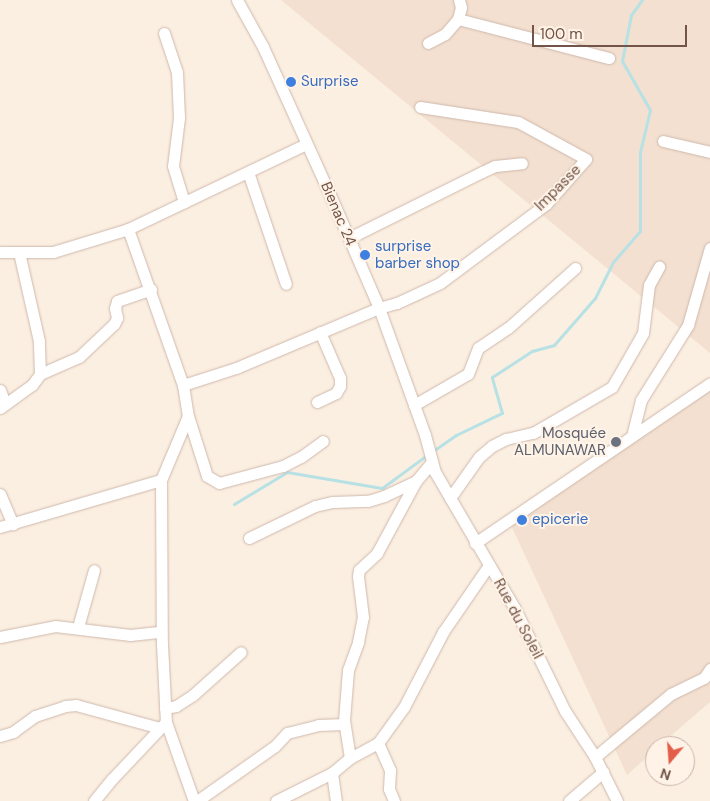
<!DOCTYPE html>
<meta charset="utf-8">
<style>
body{margin:0}
#map{position:relative;width:710px;height:801px;overflow:hidden;background:#fbefe1;font-family:"DM Sans",sans-serif}
div>[style]{position:absolute}
.residential>*{inset:0;background:#f3e0d0}
.stream>*{height:3px;margin:-1.5px;padding:0 1.5px;transform-origin:1.5px;border-radius:1.5px;background:#b7e1e4}
.roads{filter:drop-shadow(0 0 1px #ceb8ac) drop-shadow(0 0 1px #ceb8ac)}
.minor>*{height:11px;margin:-5.5px;padding:0 5.5px;transform-origin:5.5px;border-radius:5.5px;background:#fff}
.dots>*{width:14px;height:14px;translate:-50% -50%;box-sizing:border-box;border:2px solid #fff3e7;border-radius:50%}
span{translate:-50% -50%;white-space:nowrap;text-align:center;line-height:1.15;-webkit-text-stroke:4px #fff3e7;paint-order:stroke}
.shop-label{font-size:15px;color:#366cbe}
.left{translate:0 -50%;text-align:left}
.street-label{font-size:15px;color:#725449}
.worship-label{font-size:15px;color:#5b616d}
.right{translate:-100% -50%;text-align:right}
.north{position:absolute;left:645px;top:736px;width:50px;height:50px;box-sizing:border-box;background:#fff3e7;border:1px solid #c7b3a8;border-radius:50%;rotate:198deg;font-size:14px;font-weight:700;line-height:20px;text-align:center;color:#725449}
.north::after{content:'';display:block;margin:auto;width:18px;height:22px;background:#e25e49;clip-path:polygon(50% 0,100% 100%,50% 72%,0 100%)}
.scale{position:absolute;left:532px;top:25px;width:155px;height:22px;box-sizing:border-box;border:2px solid #725449;border-top:0;padding-left:6px;font-size:15px;line-height:18px;white-space:nowrap;color:#725449;-webkit-text-stroke:4px #fff3e7;paint-order:stroke}
</style>
<div id="map">
<div class="residential">
<i style="clip-path:polygon(281px 0,710px 0,710px 353px)"></i>
<i style="clip-path:polygon(710px 390px,710px 702px,659px 746px,655px 746px,655px 750px,627px 775px,510px 523px)"></i>
</div>
<div class="stream">
<i style="left:433px;top:451px;width:28px;rotate:-35deg"></i>
<i style="left:456px;top:435px;width:51px;rotate:-25.6deg"></i>
<i style="left:502px;top:413px;width:37px;rotate:-106deg"></i>
<i style="left:492px;top:377px;width:48px;rotate:-33deg"></i>
<i style="left:532px;top:351px;width:23px;rotate:-15deg"></i>
<i style="left:554px;top:345px;width:62px;rotate:-48.9deg"></i>
<i style="left:595px;top:298px;width:40px;rotate:-63.4deg"></i>
<i style="left:613px;top:262px;width:41px;rotate:-48.9deg"></i>
<i style="left:640px;top:231px;width:79px;rotate:-90deg"></i>
<i style="left:640px;top:152px;width:43px;rotate:-76.6deg"></i>
<i style="left:650px;top:110px;width:56px;rotate:-119.7deg"></i>
<i style="left:622px;top:61px;width:47px;rotate:-78.9deg"></i>
<i style="left:631px;top:15px;width:19px;rotate:-54deg"></i>
<i style="left:234px;top:504px;width:62px;rotate:-31.1deg"></i>
<i style="left:287px;top:472px;width:96px;rotate:9.6deg"></i>
<i style="left:382px;top:488px;width:56px;rotate:-36.3deg"></i>
</div>
<div class="roads">
<div class="minor">
<i style="left:237px;top:0;width:54px;rotate:61deg"></i>
<i style="left:263px;top:47px;width:157px;rotate:65.6deg"></i>
<i style="left:328px;top:190px;width:129px;rotate:66.6deg"></i>
<i style="left:379px;top:308px;width:135px;rotate:70.1deg"></i>
<i style="left:425px;top:435px;width:38px;rotate:75deg"></i>
<i style="left:435px;top:472px;width:159px;rotate:59.7deg"></i>
<i style="left:515px;top:609px;width:114px;rotate:63.9deg"></i>
<i style="left:565px;top:711px;width:55px;rotate:56.9deg"></i>
<i style="left:595px;top:757px;width:49px;rotate:63.4deg"></i>
<i style="left:458px;top:19px;width:156px;rotate:14.5deg"></i>
<i style="left:164px;top:33px;width:41px;rotate:71.6deg"></i>
<i style="left:177px;top:72px;width:46px;rotate:87.5deg"></i>
<i style="left:179px;top:118px;width:48px;rotate:97.1deg"></i>
<i style="left:173px;top:166px;width:38px;rotate:73deg"></i>
<i style="left:428px;top:43px;width:19px;rotate:-28deg"></i>
<i style="left:445px;top:34px;width:20px;rotate:-49deg"></i>
<i style="left:458px;top:19px;width:12px;rotate:-76deg"></i>
<i style="left:461px;top:7px;width:7px;rotate:-106deg"></i>
<i style="left:663px;top:141px;width:48px;rotate:13.2deg"></i>
<i style="left:248px;top:172px;width:118px;rotate:71.3deg"></i>
<i style="left:128px;top:229px;width:165px;rotate:70.6deg"></i>
<i style="left:183px;top:385px;width:31px;rotate:81deg"></i>
<i style="left:188px;top:416px;width:69px;rotate:112.9deg"></i>
<i style="left:161px;top:480px;width:164px;rotate:89.7deg"></i>
<i style="left:162px;top:644px;width:78px;rotate:87.1deg"></i>
<i style="left:166px;top:722px;width:84px;rotate:70.5deg"></i>
<i style="left:349px;top:238px;width:148px;rotate:-26.4deg"></i>
<i style="left:482px;top:172px;width:14px;rotate:-25deg"></i>
<i style="left:495px;top:166px;width:27px;rotate:-6deg"></i>
<i style="left:0;top:252px;width:53px"></i>
<i style="left:53px;top:252px;width:78px;rotate:-17deg"></i>
<i style="left:128px;top:229px;width:197px;rotate:-25.5deg"></i>
<i style="left:40px;top:374px;width:43px;rotate:-23.6deg"></i>
<i style="left:79px;top:357px;width:48px;rotate:-43.3deg"></i>
<i style="left:114px;top:324px;width:7px;rotate:-63deg"></i>
<i style="left:117px;top:318px;width:10px;rotate:-101deg"></i>
<i style="left:115px;top:308px;width:7px;rotate:-74deg"></i>
<i style="left:117px;top:301px;width:36px;rotate:-19deg"></i>
<i style="left:183px;top:385px;width:56px;rotate:-17.8deg"></i>
<i style="left:236px;top:368px;width:155px;rotate:-22.8deg"></i>
<i style="left:379px;top:308px;width:19px;rotate:-16deg"></i>
<i style="left:397px;top:303px;width:47px;rotate:-24.9deg"></i>
<i style="left:440px;top:283px;width:132px;rotate:-36.7deg"></i>
<i style="left:546px;top:204px;width:60px;rotate:-48.4deg"></i>
<i style="left:586px;top:159px;width:77px;rotate:-151.4deg"></i>
<i style="left:518px;top:122px;width:99px;rotate:-171.3deg"></i>
<i style="left:0;top:390px;width:15px;rotate:70deg"></i>
<i style="left:317px;top:402px;width:21px;rotate:-25deg"></i>
<i style="left:336px;top:393px;width:8px;rotate:-60deg"></i>
<i style="left:340px;top:386px;width:8px;rotate:-90deg"></i>
<i style="left:340px;top:378px;width:50px;rotate:-113.5deg"></i>
<i style="left:414px;top:405px;width:62px;rotate:-29.9deg"></i>
<i style="left:468px;top:374px;width:28px;rotate:-69deg"></i>
<i style="left:478px;top:348px;width:36px;rotate:-34deg"></i>
<i style="left:508px;top:328px;width:90px;rotate:-41.8deg"></i>
<i style="left:0;top:408px;width:39px;rotate:-36deg"></i>
<i style="left:32px;top:385px;width:14px;rotate:-54deg"></i>
<i style="left:40px;top:374px;width:33px;rotate:-92deg"></i>
<i style="left:39px;top:341px;width:91px;rotate:-102.7deg"></i>
<i style="left:188px;top:416px;width:63px;rotate:72.4deg"></i>
<i style="left:207px;top:476px;width:14px;rotate:30deg"></i>
<i style="left:219px;top:483px;width:66px;rotate:-14.9deg"></i>
<i style="left:283px;top:466px;width:20px;rotate:-27deg"></i>
<i style="left:301px;top:457px;width:27px;rotate:-36deg"></i>
<i style="left:632px;top:436px;width:37px;rotate:-76deg"></i>
<i style="left:641px;top:400px;width:89px;rotate:-57.9deg"></i>
<i style="left:688px;top:325px;width:80px;rotate:-74.1deg"></i>
<i style="left:0;top:494px;width:33px;rotate:67deg"></i>
<i style="left:450px;top:498px;width:50px;rotate:-54.7deg"></i>
<i style="left:479px;top:457px;width:17px;rotate:-40deg"></i>
<i style="left:492px;top:446px;width:16px;rotate:-27deg"></i>
<i style="left:506px;top:439px;width:28px;rotate:-13deg"></i>
<i style="left:533px;top:433px;width:91px;rotate:-30.2deg"></i>
<i style="left:612px;top:387px;width:62px;rotate:-60.1deg"></i>
<i style="left:643px;top:333px;width:48px;rotate:-82.9deg"></i>
<i style="left:649px;top:285px;width:21px;rotate:-61deg"></i>
<i style="left:0;top:527px;width:168px;rotate:-16.3deg"></i>
<i style="left:249px;top:538px;width:73px;rotate:-25.9deg"></i>
<i style="left:315px;top:506px;width:18px;rotate:-13deg"></i>
<i style="left:333px;top:502px;width:35px;rotate:-2deg"></i>
<i style="left:368px;top:501px;width:17px;rotate:-17deg"></i>
<i style="left:384px;top:496px;width:35px;rotate:-25deg"></i>
<i style="left:475px;top:543px;width:284px;rotate:-34.2deg"></i>
<i style="left:78px;top:627px;width:59px;rotate:-74.3deg"></i>
<i style="left:0;top:637px;width:56px;rotate:-11.3deg"></i>
<i style="left:55px;top:626px;width:76px;rotate:6.8deg"></i>
<i style="left:130px;top:635px;width:31px;rotate:-6deg"></i>
<i style="left:165px;top:708px;width:11px;rotate:-10deg"></i>
<i style="left:176px;top:706px;width:20px;rotate:-33deg"></i>
<i style="left:193px;top:695px;width:64px;rotate:-41.9deg"></i>
<i style="left:0;top:736px;width:14px;rotate:-17deg"></i>
<i style="left:13px;top:732px;width:27px;rotate:-36deg"></i>
<i style="left:35px;top:716px;width:32px;rotate:-18deg"></i>
<i style="left:65px;top:706px;width:11px;rotate:-5deg"></i>
<i style="left:76px;top:705px;width:87px;rotate:15.3deg"></i>
<i style="left:378px;top:743px;width:30px;rotate:66deg"></i>
<i style="left:390px;top:770px;width:19px;rotate:93deg"></i>
<i style="left:389px;top:789px;width:13px;rotate:67deg"></i>
<i style="left:595px;top:757px;width:99px;rotate:-39.7deg"></i>
<i style="left:671px;top:694px;width:37px;rotate:-26deg"></i>
<i style="left:704px;top:678px;width:11px;rotate:-56deg"></i>
<i style="left:350px;top:758px;width:38px;rotate:-99deg"></i>
<i style="left:344px;top:720px;width:50px;rotate:-85.4deg"></i>
<i style="left:348px;top:670px;width:30px;rotate:-70deg"></i>
<i style="left:358px;top:642px;width:25px;rotate:-79deg"></i>
<i style="left:363px;top:617px;width:41px;rotate:-97deg"></i>
<i style="left:358px;top:576px;width:6px;rotate:-81deg"></i>
<i style="left:359px;top:570px;width:25px;rotate:-43deg"></i>
<i style="left:377px;top:553px;width:82px;rotate:-61.6deg"></i>
<i style="left:416px;top:481px;width:25px;rotate:-50deg"></i>
<i style="left:332px;top:773px;width:28px;rotate:82deg"></i>
<i style="left:94px;top:801px;width:28px;rotate:-51deg"></i>
<i style="left:112px;top:779px;width:77px;rotate:-46.6deg"></i>
<i style="left:197px;top:801px;width:95px;rotate:-35.2deg"></i>
<i style="left:275px;top:746px;width:18px;rotate:-47deg"></i>
<i style="left:287px;top:733px;width:32px;rotate:-14deg"></i>
<i style="left:318px;top:725px;width:26px;rotate:-2deg"></i>
<i style="left:276px;top:801px;width:63px;rotate:-26.6deg"></i>
<i style="left:332px;top:773px;width:23px;rotate:-40deg"></i>
<i style="left:350px;top:758px;width:32px;rotate:-28deg"></i>
<i style="left:378px;top:743px;width:44px;rotate:-54.2deg"></i>
<i style="left:404px;top:707px;width:85px;rotate:-62.5deg"></i>
<i style="left:443px;top:632px;width:81px;rotate:-55.5deg"></i>
<i style="left:569px;top:801px;width:45px;rotate:-40.5deg"></i>
</div>
</div>
<div class="dots">
<i style="left:291px;top:82px;background:#3f7fe0"></i>
<i style="left:365px;top:255px;background:#3f7fe0"></i>
<i style="left:616px;top:442px;background:#6b7280"></i>
<i style="left:522px;top:520px;background:#3f7fe0"></i>
</div>
<div class="shop-label">
<span class="left" style="left:301px;top:82px">Surprise</span>
<span class="left" style="left:375px;top:255px">surprise<br>barber shop</span>
<span class="left" style="left:532px;top:520px">epicerie</span>
</div>
<div class="street-label">
<span style="left:558px;top:188px;rotate:-45deg">Impasse</span>
<span style="left:338px;top:214px;rotate:67deg">Bienac 24</span>
<span style="left:518px;top:619px;rotate:62deg">Rue du Soleil</span>
</div>
<div class="worship-label">
<span class="right" style="left:606px;top:442px">Mosquée<br>ALMUNAWAR</span>
</div>
<div class="north">N</div>
<div class="scale">100 m</div>
</div>
